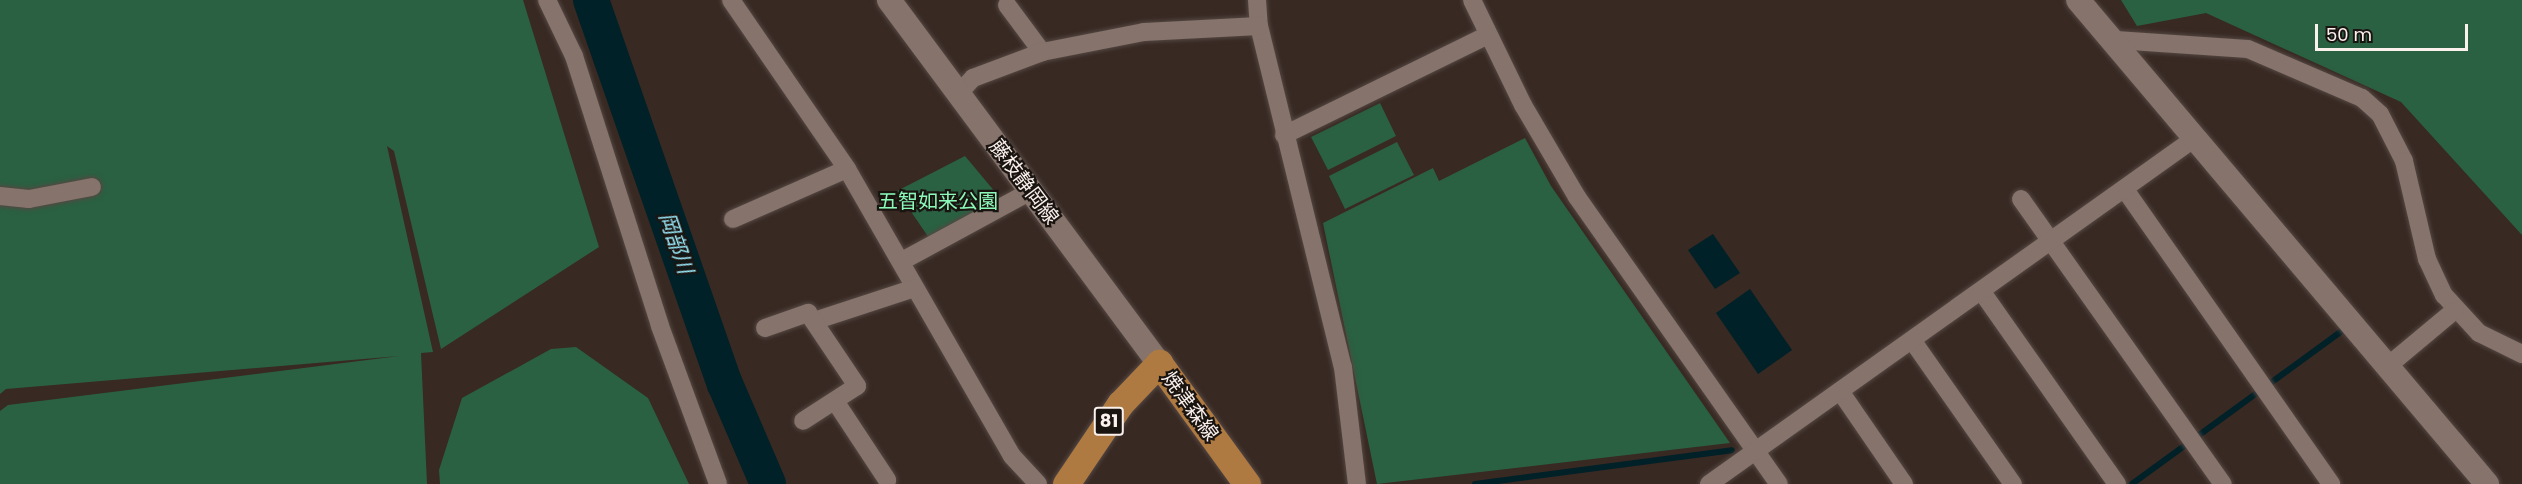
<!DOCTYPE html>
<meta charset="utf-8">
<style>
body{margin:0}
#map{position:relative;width:2522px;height:484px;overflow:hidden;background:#382923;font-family:Poppins,"Noto Sans JP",sans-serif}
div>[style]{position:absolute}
.green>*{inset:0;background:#2a6142}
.water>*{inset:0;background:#002127}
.stream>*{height:6px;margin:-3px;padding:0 3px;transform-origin:3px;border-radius:3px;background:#002127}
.river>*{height:36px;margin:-18px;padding:0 18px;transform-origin:18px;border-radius:18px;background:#002127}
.roads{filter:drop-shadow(0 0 2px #544742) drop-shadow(0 0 2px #544742)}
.street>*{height:18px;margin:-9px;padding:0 9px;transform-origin:9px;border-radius:9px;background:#85736c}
.secondary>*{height:24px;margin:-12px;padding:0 12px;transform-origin:12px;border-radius:12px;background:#85736c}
.primary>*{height:27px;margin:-13.5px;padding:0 13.5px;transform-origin:13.5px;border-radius:13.5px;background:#ae7a41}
span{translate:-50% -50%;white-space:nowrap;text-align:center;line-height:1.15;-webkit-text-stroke:4.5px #1a1411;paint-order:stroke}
.shield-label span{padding:2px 4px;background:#1a1411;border:2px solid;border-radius:4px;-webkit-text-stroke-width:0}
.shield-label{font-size:18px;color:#faf0ec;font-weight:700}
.street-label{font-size:20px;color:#faf0ec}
.park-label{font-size:20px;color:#8bf9b8}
.water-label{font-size:21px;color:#9aebfb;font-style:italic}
.scale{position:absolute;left:2315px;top:24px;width:153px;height:27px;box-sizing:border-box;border:3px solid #faf0ec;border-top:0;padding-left:8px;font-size:18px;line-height:21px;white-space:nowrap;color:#faf0ec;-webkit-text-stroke:4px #1a1411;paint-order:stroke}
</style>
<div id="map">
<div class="green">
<i style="clip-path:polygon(0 0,523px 0,599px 247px,441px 349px,394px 151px,387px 146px,433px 352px,421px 353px,427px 484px,0 484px,0 411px,8px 405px,399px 356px,6px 389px,0 394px)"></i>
<i style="clip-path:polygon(2121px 0,2522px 0,2522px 235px,2401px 102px,2206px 13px,2137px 26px)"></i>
<i style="clip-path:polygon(1380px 103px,1396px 136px,1328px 170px,1311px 137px)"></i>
<i style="clip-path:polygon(1525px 138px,1551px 186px,1730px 443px,1377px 484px,1323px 223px,1433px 168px,1439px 181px)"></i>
<i style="clip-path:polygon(1397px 142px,1414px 175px,1345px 209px,1329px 176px)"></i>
<i style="clip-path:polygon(965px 156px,1001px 199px,929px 238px,897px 191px)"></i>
<i style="clip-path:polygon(576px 347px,648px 398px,689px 484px,440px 484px,439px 470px,462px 398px,551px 349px)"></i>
</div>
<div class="water">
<i style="clip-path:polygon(1713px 234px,1740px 273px,1715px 289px,1688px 250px)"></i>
<i style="clip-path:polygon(1750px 289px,1792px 350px,1758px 374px,1716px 313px)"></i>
</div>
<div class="stream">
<i style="left:1475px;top:484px;width:259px;rotate:-7.5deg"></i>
<i style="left:2132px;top:484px;width:266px;rotate:-36.1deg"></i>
</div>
<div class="river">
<i style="left:591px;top:0;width:407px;rotate:70.8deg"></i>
<i style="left:725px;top:384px;width:109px;rotate:66.7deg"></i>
</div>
<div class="roads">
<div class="street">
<i style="left:547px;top:0;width:62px;rotate:64.3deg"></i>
<i style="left:574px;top:56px;width:283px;rotate:72.3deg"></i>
<i style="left:660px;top:326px;width:168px;rotate:69.8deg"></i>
<i style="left:731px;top:0;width:205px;rotate:55.5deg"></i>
<i style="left:847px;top:169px;width:331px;rotate:60.1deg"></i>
<i style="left:1012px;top:456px;width:38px;rotate:47deg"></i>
<i style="left:1257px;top:0;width:26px;rotate:86deg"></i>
<i style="left:1259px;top:26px;width:351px;rotate:76.2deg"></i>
<i style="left:1343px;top:367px;width:118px;rotate:83.2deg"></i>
<i style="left:1472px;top:0;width:117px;rotate:64.1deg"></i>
<i style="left:1523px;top:105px;width:107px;rotate:59.6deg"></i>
<i style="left:1577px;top:197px;width:351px;rotate:54.9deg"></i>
<i style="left:1007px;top:5px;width:59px;rotate:53.3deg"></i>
<i style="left:1042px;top:52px;width:104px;rotate:-11.1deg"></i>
<i style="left:1144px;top:32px;width:115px;rotate:-3deg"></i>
<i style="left:2116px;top:40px;width:132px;rotate:3.9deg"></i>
<i style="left:2248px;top:49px;width:124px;rotate:23.3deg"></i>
<i style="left:2362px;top:98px;width:24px;rotate:42deg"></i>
<i style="left:2380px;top:114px;width:53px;rotate:62.9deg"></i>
<i style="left:2404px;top:161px;width:101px;rotate:76.8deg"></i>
<i style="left:2427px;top:259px;width:40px;rotate:65deg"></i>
<i style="left:2444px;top:295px;width:52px;rotate:47.4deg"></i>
<i style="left:2479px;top:333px;width:48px;rotate:26deg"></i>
<i style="left:959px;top:93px;width:21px;rotate:-47deg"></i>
<i style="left:973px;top:78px;width:74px;rotate:-20.6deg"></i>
<i style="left:1284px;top:135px;width:227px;rotate:-26.1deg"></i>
<i style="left:2126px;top:191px;width:358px;rotate:55deg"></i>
<i style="left:0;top:196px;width:29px;rotate:6deg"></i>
<i style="left:29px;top:199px;width:64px;rotate:-10.8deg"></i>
<i style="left:2021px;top:199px;width:349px;rotate:54.7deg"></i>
<i style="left:733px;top:219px;width:124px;rotate:-23.7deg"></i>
<i style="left:902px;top:261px;width:147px;rotate:-28.5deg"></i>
<i style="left:1982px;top:292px;width:235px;rotate:54.9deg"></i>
<i style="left:814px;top:321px;width:106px;rotate:-18.1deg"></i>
<i style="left:765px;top:328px;width:46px;rotate:-19.2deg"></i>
<i style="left:808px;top:313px;width:88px;rotate:56.1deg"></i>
<i style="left:857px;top:386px;width:64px;rotate:147.1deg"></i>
<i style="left:1912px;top:340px;width:176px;rotate:55deg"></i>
<i style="left:2389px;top:365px;width:86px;rotate:-39.8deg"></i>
<i style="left:1840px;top:391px;width:113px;rotate:55.5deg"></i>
<i style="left:835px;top:401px;width:95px;rotate:56.6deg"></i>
<i style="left:1709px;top:484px;width:597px;rotate:-35.45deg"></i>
</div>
<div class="secondary">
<i style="left:889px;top:0;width:452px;rotate:53.4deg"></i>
<i style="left:2078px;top:0;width:634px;rotate:49.8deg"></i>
</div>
<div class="primary">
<i style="left:1066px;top:484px;width:97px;rotate:-56deg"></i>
<i style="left:1120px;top:404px;width:57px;rotate:-46.4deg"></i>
<i style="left:1159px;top:363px;width:150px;rotate:54deg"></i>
</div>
</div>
<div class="shield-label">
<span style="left:1109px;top:421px">81</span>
</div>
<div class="street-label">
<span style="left:1024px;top:182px;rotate:53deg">藤枝静岡線</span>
<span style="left:1190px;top:406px;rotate:54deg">焼津森線</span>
</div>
<div class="park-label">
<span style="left:938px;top:201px">五智如来公園</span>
</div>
<div class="water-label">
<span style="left:676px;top:243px;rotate:71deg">岡部川</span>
</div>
<div class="scale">50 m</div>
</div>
